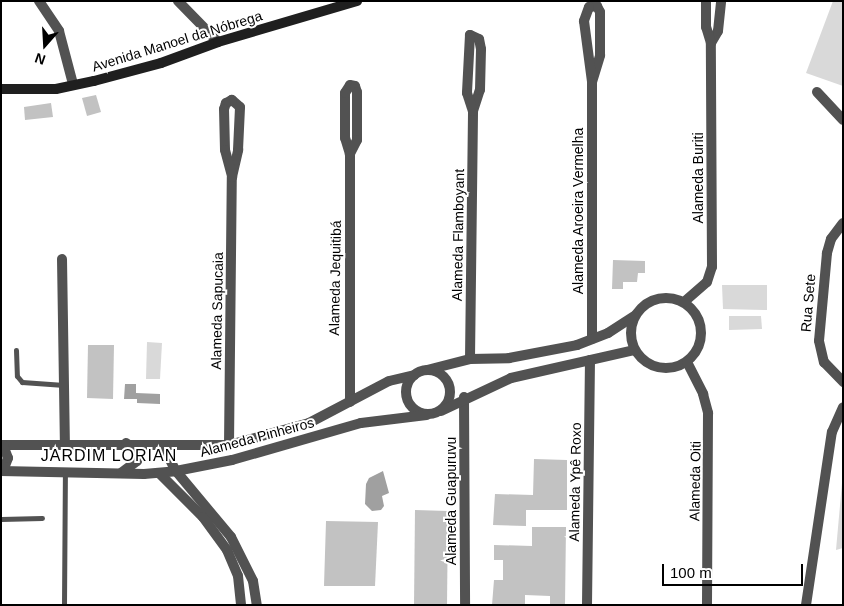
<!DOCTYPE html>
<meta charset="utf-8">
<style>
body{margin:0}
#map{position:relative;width:844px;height:606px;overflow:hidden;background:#fff;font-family:Arial,sans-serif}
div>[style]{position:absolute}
.green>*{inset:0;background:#d9d9d9}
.water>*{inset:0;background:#a0a0a0}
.building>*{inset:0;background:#c2c2c2}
.service>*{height:5px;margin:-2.5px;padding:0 2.5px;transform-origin:2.5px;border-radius:2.5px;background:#525252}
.minor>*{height:10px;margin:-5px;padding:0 5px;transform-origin:5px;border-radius:5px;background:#525252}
.minor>.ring{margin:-5px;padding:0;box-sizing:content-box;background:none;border:10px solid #525252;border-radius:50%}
.secondary>*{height:10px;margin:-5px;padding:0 5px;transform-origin:5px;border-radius:5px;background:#1f1f1f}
span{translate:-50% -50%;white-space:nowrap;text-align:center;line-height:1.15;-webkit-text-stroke:4px #fff;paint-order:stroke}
.street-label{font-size:14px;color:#000}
.quarter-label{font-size:16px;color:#000;letter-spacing:1px}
.frame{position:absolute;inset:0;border:2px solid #000;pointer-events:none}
.north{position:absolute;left:20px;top:20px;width:50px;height:50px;-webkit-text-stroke:4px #fff;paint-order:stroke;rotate:199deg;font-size:14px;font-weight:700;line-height:20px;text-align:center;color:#000}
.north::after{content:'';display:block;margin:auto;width:18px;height:22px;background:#000;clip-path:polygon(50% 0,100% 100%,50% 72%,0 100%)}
.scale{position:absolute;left:662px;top:564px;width:141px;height:22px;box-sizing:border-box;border:2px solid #000;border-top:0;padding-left:6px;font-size:15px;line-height:18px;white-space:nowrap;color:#000;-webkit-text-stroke:4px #fff;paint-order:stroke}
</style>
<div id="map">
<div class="green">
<i style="clip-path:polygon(833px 1px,843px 1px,843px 86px,806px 73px)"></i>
<i style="clip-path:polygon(722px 285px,767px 285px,767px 310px,723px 309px)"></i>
<i style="clip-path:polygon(729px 316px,761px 316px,762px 329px,729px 330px)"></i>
<i style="clip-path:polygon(147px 342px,162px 343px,160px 379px,146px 379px)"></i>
<i style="clip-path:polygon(842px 483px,843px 548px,836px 550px)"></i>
</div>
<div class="water">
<i style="clip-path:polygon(125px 384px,136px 384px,136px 393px,160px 394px,160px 404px,137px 403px,137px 399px,124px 399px)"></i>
<i style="clip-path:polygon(383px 471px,389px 493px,382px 496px,384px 506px,381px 510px,372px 511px,365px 504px,366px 484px,369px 478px)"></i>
</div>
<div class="building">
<i style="clip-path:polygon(96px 95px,101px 112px,87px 116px,82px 98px)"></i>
<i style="clip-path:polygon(51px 103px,53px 117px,25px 120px,24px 107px)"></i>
<i style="clip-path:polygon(613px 260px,645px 261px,645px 273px,638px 273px,637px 282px,623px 282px,623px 289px,612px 289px)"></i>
<i style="clip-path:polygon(88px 345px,114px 345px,113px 399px,87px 398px)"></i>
<i style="clip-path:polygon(534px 459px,567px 460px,567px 510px,526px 510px,526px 526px,493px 525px,495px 494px,533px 495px)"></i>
<i style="clip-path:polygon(415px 510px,448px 511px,447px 605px,414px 605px)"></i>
<i style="clip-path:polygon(326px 521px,378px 522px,375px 586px,324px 586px)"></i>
<i style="clip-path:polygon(532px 527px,566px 527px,565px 605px,550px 605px,550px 596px,525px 595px,525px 605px,492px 605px,494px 580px,503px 580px,503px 560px,494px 560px,494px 545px,532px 546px)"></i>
</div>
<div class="service">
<i style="left:16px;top:350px;width:26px;rotate:88deg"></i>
<i style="left:17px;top:376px;width:8px;rotate:50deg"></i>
<i style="left:22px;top:382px;width:42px;rotate:4.1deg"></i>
<i style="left:1px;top:519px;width:41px;rotate:-1.4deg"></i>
<i style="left:64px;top:605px;width:131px;rotate:-89.6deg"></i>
</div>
<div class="minor">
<i style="left:39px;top:1px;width:36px;rotate:56deg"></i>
<i style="left:59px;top:31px;width:55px;rotate:75.2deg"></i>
<i style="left:178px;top:1px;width:57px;rotate:45.7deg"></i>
<i style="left:711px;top:43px;width:14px;rotate:-60deg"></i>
<i style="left:718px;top:31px;width:30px;rotate:-84deg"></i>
<i style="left:592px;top:82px;width:28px;rotate:-73deg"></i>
<i style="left:600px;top:55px;width:43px;rotate:-90deg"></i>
<i style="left:600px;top:12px;width:7px;rotate:-117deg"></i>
<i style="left:597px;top:6px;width:8px;rotate:173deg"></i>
<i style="left:589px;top:7px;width:15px;rotate:110deg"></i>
<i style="left:584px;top:21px;width:62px;rotate:82.5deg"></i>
<i style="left:592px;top:82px;width:257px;rotate:90deg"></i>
<i style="left:817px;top:92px;width:38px;rotate:47deg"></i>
<i style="left:843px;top:223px;width:20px;rotate:127deg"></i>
<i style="left:831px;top:239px;width:15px;rotate:106deg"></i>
<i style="left:827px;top:253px;width:88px;rotate:95.2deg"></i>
<i style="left:819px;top:341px;width:22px;rotate:77deg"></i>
<i style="left:824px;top:362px;width:28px;rotate:46deg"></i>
<i style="left:62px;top:259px;width:184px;rotate:89.1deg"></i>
<i class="ring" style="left:631px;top:298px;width:60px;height:60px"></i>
<i style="left:684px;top:302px;width:30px;rotate:-41deg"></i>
<i style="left:707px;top:282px;width:16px;rotate:-72deg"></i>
<i style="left:712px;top:267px;width:224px;rotate:-90.3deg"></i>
<i style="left:711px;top:43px;width:17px;rotate:-107deg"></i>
<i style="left:706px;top:27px;width:26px;rotate:-90deg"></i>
<i style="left:470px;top:359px;width:248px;rotate:-89.3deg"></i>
<i style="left:473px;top:111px;width:22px;rotate:-72deg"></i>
<i style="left:480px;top:90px;width:41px;rotate:-88.6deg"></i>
<i style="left:481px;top:49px;width:10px;rotate:-101deg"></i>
<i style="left:479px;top:39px;width:10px;rotate:-156deg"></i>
<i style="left:470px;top:35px;width:58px;rotate:93deg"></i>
<i style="left:467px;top:93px;width:19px;rotate:72deg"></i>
<i style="left:687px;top:362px;width:36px;rotate:63deg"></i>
<i style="left:703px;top:394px;width:20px;rotate:75deg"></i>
<i style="left:708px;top:413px;width:192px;rotate:90.3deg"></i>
<i class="ring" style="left:406px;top:370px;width:34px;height:34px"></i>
<i style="left:427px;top:370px;width:44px;rotate:-14.3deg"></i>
<i style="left:470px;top:359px;width:39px;rotate:-1deg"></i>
<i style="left:509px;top:358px;width:69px;rotate:-10.8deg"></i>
<i style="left:577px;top:345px;width:33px;rotate:-21deg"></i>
<i style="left:608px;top:333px;width:31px;rotate:-33deg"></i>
<i style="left:464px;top:397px;width:208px;rotate:89.7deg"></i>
<i style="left:350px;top:402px;width:248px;rotate:-90deg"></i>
<i style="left:350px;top:154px;width:17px;rotate:-107deg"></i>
<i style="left:345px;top:138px;width:45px;rotate:-90deg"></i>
<i style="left:345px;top:93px;width:9px;rotate:-58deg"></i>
<i style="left:350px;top:85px;width:5px;rotate:11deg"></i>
<i style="left:355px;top:86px;width:6px;rotate:72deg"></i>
<i style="left:357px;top:92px;width:48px;rotate:90deg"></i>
<i style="left:357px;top:140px;width:16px;rotate:117deg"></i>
<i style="left:441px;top:411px;width:77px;rotate:-25.2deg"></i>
<i style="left:511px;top:378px;width:126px;rotate:-12.8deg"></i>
<i style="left:1px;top:445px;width:228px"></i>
<i style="left:229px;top:445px;width:83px;rotate:-15.4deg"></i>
<i style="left:309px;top:423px;width:90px;rotate:-27.7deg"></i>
<i style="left:389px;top:381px;width:26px;rotate:-13deg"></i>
<i style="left:229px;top:445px;width:268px;rotate:-89.4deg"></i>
<i style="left:232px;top:177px;width:28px;rotate:-77deg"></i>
<i style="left:238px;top:150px;width:43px;rotate:-87.3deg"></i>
<i style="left:240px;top:107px;width:11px;rotate:-139deg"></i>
<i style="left:232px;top:100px;width:7px;rotate:153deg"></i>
<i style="left:226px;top:103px;width:6px;rotate:108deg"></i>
<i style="left:224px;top:109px;width:41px;rotate:88.6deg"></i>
<i style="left:225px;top:150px;width:28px;rotate:75deg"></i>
<i style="left:163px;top:446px;width:28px;rotate:63deg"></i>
<i style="left:176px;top:471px;width:86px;rotate:50.2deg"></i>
<i style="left:231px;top:537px;width:49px;rotate:63.4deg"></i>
<i style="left:253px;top:581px;width:24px;rotate:81deg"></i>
<i style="left:1px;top:471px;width:143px;rotate:1.2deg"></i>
<i style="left:144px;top:474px;width:32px;rotate:-5deg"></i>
<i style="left:176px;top:471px;width:57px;rotate:-11.1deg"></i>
<i style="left:232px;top:460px;width:134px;rotate:-16deg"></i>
<i style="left:361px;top:423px;width:66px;rotate:-6.9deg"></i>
<i style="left:3px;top:471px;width:14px;rotate:-69deg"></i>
<i style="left:8px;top:458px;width:14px;rotate:-111deg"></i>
<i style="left:121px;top:473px;width:20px;rotate:-37deg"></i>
<i style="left:137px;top:461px;width:12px;rotate:-104deg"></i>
<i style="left:134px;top:449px;width:10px;rotate:-143deg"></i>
<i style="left:159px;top:473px;width:62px;rotate:45deg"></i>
<i style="left:203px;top:517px;width:41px;rotate:54deg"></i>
<i style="left:227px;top:550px;width:28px;rotate:67deg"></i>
<i style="left:238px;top:576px;width:29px;rotate:84deg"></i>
<i style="left:587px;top:605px;width:245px;rotate:-89.3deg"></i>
<i style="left:806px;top:605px;width:175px;rotate:-81.5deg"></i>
<i style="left:832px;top:432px;width:27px;rotate:-66deg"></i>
</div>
<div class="secondary">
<i style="left:1px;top:89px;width:55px"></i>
<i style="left:56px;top:89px;width:39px;rotate:-12deg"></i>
<i style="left:94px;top:81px;width:69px;rotate:-15deg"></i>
<i style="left:161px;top:63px;width:61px;rotate:-20.2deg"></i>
<i style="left:218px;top:42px;width:145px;rotate:-16.4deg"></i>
</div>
<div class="street-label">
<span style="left:177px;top:41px;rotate:-17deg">Avenida Manoel da Nóbrega</span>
<span style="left:698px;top:178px;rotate:-90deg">Alameda Buriti</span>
<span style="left:578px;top:211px;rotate:-90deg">Alameda Aroeira Vermelha</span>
<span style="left:458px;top:235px;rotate:-89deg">Alameda Flamboyant</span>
<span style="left:335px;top:278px;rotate:-89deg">Alameda Jequitibá</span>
<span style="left:808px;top:303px;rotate:-85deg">Rua Sete</span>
<span style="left:217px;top:311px;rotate:-89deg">Alameda Sapucaia</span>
<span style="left:257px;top:437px;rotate:-15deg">Alameda Pinheiros</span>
<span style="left:695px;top:481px;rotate:-89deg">Alameda Oiti</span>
<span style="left:575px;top:482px;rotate:-89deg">Alameda Ypê Roxo</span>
<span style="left:451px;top:501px;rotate:-90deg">Alameda Guapuruvu</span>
</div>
<div class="quarter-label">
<span style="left:109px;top:456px">JARDIM LORIAN</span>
</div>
<div class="frame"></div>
<div class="north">N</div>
<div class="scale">100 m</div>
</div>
